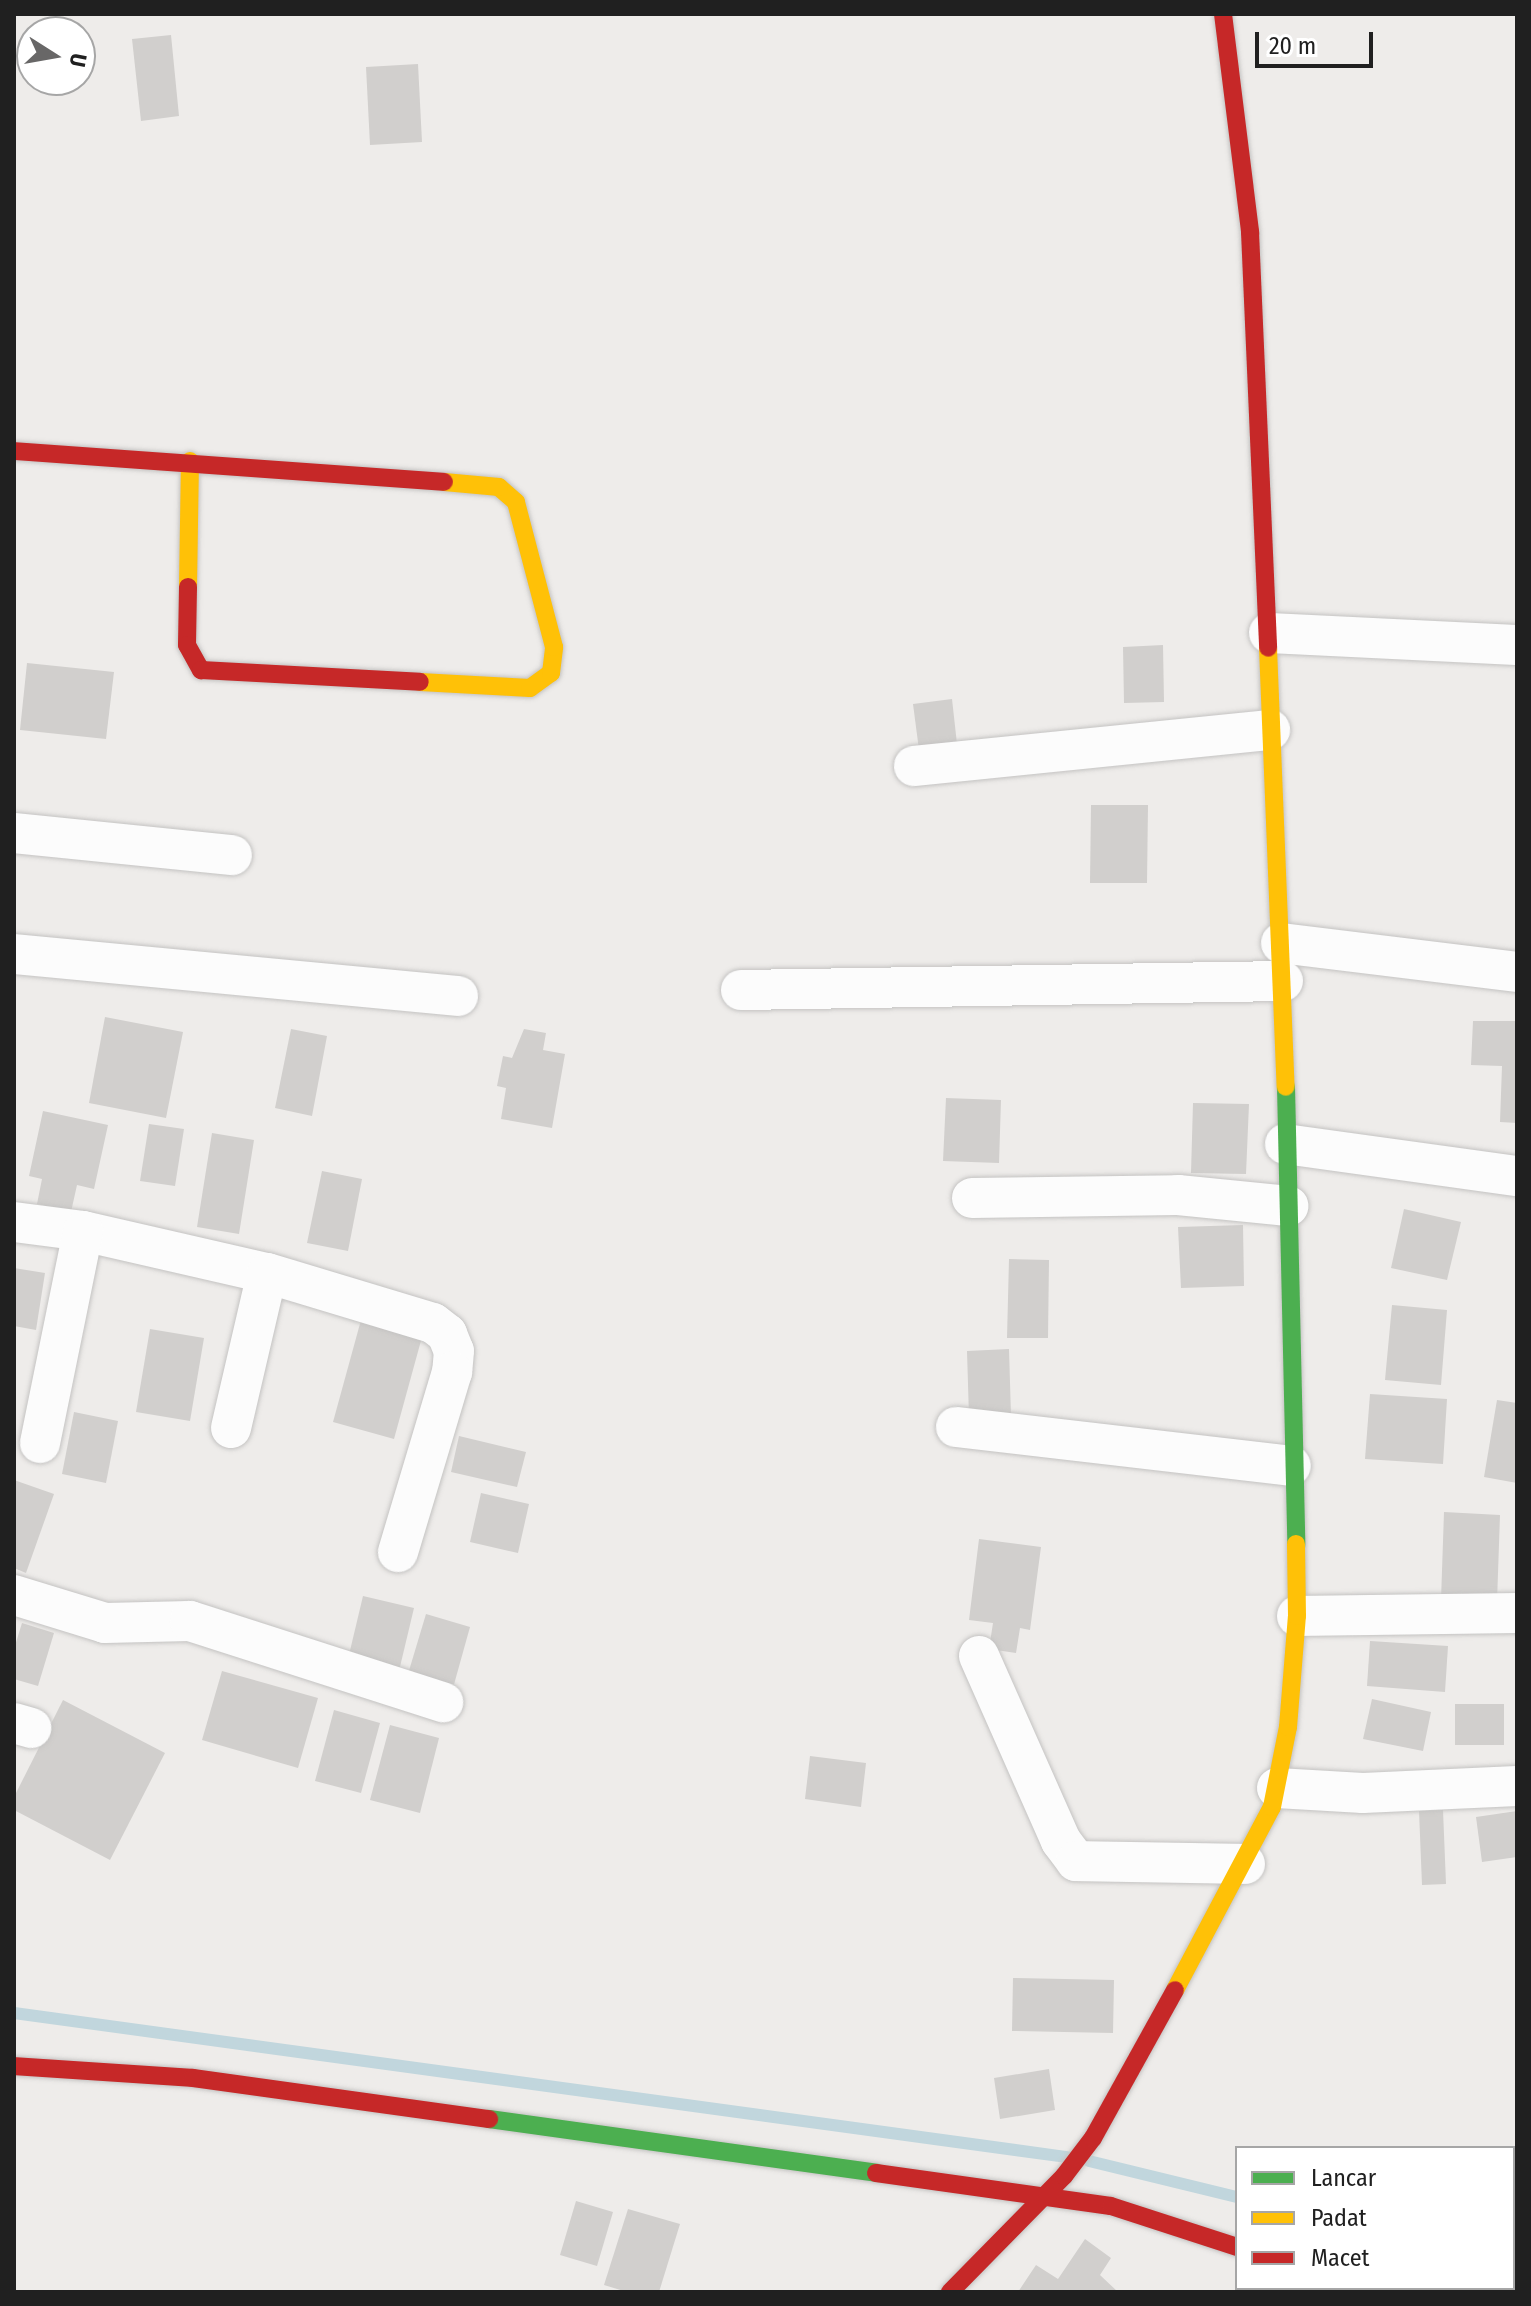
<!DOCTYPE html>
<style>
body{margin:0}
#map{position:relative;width:1531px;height:2306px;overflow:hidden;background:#eeecea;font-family:"Fira Sans Condensed",sans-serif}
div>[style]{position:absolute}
.stream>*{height:12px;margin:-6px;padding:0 6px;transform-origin:6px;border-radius:6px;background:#c1d6dd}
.building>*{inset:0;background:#d1cfcd}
.roads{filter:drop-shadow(0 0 2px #c4c3c2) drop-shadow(0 0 2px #c4c3c2)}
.street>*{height:40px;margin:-20px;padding:0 20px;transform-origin:20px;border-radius:20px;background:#fcfcfc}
.fast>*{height:18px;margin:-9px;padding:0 9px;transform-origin:9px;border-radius:9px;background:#4caf50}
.slow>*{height:18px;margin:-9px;padding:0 9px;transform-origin:9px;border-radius:9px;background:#ffc107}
.jam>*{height:18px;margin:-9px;padding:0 9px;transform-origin:9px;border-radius:9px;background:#c62828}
span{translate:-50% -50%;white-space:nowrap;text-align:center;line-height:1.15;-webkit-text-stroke:8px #fff;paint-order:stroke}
.frame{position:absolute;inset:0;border:16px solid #202020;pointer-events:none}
.legend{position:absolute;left:1235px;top:2146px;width:280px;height:144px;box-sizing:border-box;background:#fff;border:2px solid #a6a6a6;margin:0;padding:10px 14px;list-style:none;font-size:24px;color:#202020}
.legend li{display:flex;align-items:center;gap:16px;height:40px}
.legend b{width:40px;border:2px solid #a6a6a6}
.north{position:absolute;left:16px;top:16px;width:80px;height:80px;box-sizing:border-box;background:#fff;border:2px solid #a6a6a6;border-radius:50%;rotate:101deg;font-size:22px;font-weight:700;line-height:32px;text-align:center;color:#202020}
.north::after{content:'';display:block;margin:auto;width:28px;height:36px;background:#686767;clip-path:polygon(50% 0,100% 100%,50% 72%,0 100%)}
.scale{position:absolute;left:1255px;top:32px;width:118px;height:36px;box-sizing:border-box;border:4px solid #202020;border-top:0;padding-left:10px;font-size:24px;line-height:28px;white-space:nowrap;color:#202020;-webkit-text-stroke:6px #fff;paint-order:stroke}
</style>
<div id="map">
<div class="stream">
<i style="left:14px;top:2013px;width:1063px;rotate:7.79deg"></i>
<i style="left:1089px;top:2161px;width:152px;rotate:13.7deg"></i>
<i style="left:1513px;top:2272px;width:4px;rotate:27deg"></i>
</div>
<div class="building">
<i style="clip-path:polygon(171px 35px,179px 116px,141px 121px,132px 39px)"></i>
<i style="clip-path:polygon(418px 64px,422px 142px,370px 145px,366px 67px)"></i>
<i style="clip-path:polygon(1163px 645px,1164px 702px,1124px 703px,1123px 647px)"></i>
<i style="clip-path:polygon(27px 663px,114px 672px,106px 739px,20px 730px)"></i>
<i style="clip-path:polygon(952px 699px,957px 744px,919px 750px,913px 704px)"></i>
<i style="clip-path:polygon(1091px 805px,1148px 805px,1147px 883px,1090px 883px)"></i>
<i style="clip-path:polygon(105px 1017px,183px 1032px,166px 1118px,89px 1103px)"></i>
<i style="clip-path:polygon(1473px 1021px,1517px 1021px,1517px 1123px,1500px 1122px,1502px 1066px,1471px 1065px)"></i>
<i style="clip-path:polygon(291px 1029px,327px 1036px,312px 1116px,275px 1108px)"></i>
<i style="clip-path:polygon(524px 1029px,546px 1033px,543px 1050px,565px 1054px,552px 1128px,501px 1119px,506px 1088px,497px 1086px,503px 1056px,512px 1058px)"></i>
<i style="clip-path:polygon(946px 1098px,1001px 1100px,999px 1163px,943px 1161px)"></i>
<i style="clip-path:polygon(1193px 1103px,1249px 1104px,1246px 1174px,1191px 1173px)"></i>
<i style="clip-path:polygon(43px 1111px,108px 1125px,94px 1189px,77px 1185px,71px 1212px,37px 1204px,42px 1179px,29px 1176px)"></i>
<i style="clip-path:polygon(149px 1124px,184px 1129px,175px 1186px,140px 1181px)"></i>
<i style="clip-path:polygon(212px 1133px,254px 1140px,239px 1234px,197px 1227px)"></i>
<i style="clip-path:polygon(322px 1171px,362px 1179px,348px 1251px,307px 1243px)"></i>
<i style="clip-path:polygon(1404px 1209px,1461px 1222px,1447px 1280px,1391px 1268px)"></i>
<i style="clip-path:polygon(1243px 1225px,1244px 1286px,1181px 1288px,1178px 1227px)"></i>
<i style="clip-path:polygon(1009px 1259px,1049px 1260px,1048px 1338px,1007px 1338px)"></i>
<i style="clip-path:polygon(14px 1268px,45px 1273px,36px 1330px,14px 1326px)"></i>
<i style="clip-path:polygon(1392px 1305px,1447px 1310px,1441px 1385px,1385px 1380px)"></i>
<i style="clip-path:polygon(361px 1320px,422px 1337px,394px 1439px,333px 1422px)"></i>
<i style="clip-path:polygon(150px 1329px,204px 1338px,190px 1421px,136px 1412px)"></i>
<i style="clip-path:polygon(1009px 1349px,1011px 1416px,969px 1417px,967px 1351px)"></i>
<i style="clip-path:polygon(1370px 1394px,1447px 1399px,1443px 1464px,1365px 1459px)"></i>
<i style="clip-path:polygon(1497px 1400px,1517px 1403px,1517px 1483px,1484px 1477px)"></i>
<i style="clip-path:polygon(74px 1412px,118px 1421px,106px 1483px,62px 1474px)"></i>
<i style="clip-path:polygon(459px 1436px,526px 1452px,517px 1487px,451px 1472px)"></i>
<i style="clip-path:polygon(14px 1480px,54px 1494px,26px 1573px,14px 1568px)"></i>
<i style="clip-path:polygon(481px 1493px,529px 1504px,518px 1553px,470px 1542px)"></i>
<i style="clip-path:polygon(1444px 1512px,1500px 1515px,1497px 1602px,1441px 1600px)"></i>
<i style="clip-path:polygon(979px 1539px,1041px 1547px,1030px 1630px,1020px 1628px,1016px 1653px,989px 1649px,993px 1623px,969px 1620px)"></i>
<i style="clip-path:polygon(363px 1596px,414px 1608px,399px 1671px,348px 1659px)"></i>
<i style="clip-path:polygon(426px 1614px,470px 1627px,453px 1688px,408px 1674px)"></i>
<i style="clip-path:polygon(22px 1623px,54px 1633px,38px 1686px,14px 1679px,14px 1649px)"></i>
<i style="clip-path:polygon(1370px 1641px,1448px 1646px,1445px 1692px,1367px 1686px)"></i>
<i style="clip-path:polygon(222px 1671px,318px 1698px,298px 1768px,202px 1740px)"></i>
<i style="clip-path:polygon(1372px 1699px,1431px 1712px,1423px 1751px,1363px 1739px)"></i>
<i style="clip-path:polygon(63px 1700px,165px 1753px,110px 1860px,14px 1810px,14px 1797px)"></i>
<i style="clip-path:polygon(1455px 1704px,1504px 1704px,1504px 1745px,1455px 1745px)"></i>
<i style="clip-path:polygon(334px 1710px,380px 1723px,361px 1793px,315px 1781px)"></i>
<i style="clip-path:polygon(390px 1725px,439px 1738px,420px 1813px,370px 1800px)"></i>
<i style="clip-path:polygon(810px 1756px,866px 1763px,861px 1807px,805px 1799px)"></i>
<i style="clip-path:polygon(1443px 1810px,1446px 1884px,1422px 1885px,1419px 1811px)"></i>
<i style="clip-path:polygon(1517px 1811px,1517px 1857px,1482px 1862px,1476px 1817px)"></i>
<i style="clip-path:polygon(1013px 1978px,1114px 1980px,1113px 2033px,1012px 2031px)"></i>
<i style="clip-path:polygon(1049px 2069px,1055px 2110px,1000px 2119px,994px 2078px)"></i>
<i style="clip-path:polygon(576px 2201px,613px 2212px,597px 2266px,560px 2255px)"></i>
<i style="clip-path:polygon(628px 2209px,680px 2224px,659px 2292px,627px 2292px,604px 2285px)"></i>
<i style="clip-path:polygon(1085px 2239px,1111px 2258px,1100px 2275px,1118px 2292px,1018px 2292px,1036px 2265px,1058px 2279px)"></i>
</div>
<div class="roads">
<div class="street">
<i style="left:1269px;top:633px;width:248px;rotate:2.8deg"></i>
<i style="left:914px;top:766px;width:358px;rotate:-5.8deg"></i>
<i style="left:14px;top:833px;width:219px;rotate:5.8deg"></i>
<i style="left:1281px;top:943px;width:238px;rotate:7deg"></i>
<i style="left:14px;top:954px;width:446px;rotate:5.4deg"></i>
<i style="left:741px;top:990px;width:542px;rotate:-0.95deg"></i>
<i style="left:1285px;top:1144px;width:234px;rotate:7.9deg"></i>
<i style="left:972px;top:1198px;width:206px;rotate:-0.8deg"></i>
<i style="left:1178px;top:1195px;width:111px;rotate:5.7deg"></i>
<i style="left:14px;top:1222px;width:70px;rotate:7.4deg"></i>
<i style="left:83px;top:1231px;width:189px;rotate:12.9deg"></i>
<i style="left:267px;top:1273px;width:173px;rotate:16.8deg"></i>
<i style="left:433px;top:1323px;width:18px;rotate:38deg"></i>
<i style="left:447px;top:1334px;width:18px;rotate:68deg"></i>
<i style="left:454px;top:1351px;width:21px;rotate:95deg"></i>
<i style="left:452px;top:1372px;width:188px;rotate:106.7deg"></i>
<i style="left:956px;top:1427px;width:337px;rotate:6.6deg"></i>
<i style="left:231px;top:1428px;width:159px;rotate:-76.9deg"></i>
<i style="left:40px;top:1443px;width:216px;rotate:-78.5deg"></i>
<i style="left:14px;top:1595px;width:95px;rotate:17.1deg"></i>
<i style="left:105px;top:1623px;width:85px;rotate:-1.3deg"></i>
<i style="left:190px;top:1621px;width:266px;rotate:17.8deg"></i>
<i style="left:1297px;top:1616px;width:220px;rotate:-0.8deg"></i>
<i style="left:979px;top:1656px;width:202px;rotate:66.1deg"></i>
<i style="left:1061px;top:1841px;width:25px;rotate:53deg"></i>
<i style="left:1076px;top:1861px;width:169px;rotate:1deg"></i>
<i style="left:14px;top:1723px;width:18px;rotate:16deg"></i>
<i style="left:1277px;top:1788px;width:86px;rotate:3.3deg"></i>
<i style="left:1363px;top:1793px;width:154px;rotate:-2.6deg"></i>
<i style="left:1364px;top:2288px;width:13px;rotate:18deg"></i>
</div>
<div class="fast">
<i style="left:1286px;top:1087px;width:457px;rotate:88.7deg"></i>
<i style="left:489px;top:2119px;width:391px;rotate:7.9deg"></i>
</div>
<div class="slow">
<i style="left:188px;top:587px;width:126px;rotate:-89.1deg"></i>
<i style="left:1268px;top:648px;width:439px;rotate:87.7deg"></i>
<i style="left:420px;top:682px;width:110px;rotate:3.1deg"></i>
<i style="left:530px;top:688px;width:26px;rotate:-36deg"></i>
<i style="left:551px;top:673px;width:26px;rotate:-83deg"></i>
<i style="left:554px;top:647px;width:150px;rotate:-104.7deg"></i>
<i style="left:516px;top:502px;width:23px;rotate:-139deg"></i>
<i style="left:499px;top:487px;width:55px;rotate:-174.8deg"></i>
<i style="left:1175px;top:1990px;width:207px;rotate:-62.1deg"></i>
<i style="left:1272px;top:1807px;width:82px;rotate:-78.7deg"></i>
<i style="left:1288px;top:1727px;width:111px;rotate:-85.4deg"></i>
<i style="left:1297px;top:1616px;width:72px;rotate:-90.8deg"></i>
</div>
<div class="jam">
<i style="left:1223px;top:14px;width:220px;rotate:82.9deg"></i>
<i style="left:1250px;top:232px;width:416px;rotate:87.5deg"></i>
<i style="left:14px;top:451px;width:431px;rotate:4.1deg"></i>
<i style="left:188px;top:587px;width:58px;rotate:91deg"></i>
<i style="left:187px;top:645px;width:29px;rotate:61deg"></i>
<i style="left:201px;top:670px;width:219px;rotate:3.1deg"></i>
<i style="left:14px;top:2066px;width:179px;rotate:3.8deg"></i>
<i style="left:193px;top:2078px;width:299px;rotate:7.9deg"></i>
<i style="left:876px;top:2173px;width:237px;rotate:8deg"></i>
<i style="left:1111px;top:2206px;width:133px;rotate:18deg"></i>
<i style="left:950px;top:2292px;width:163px;rotate:-45.5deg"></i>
<i style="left:1064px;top:2176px;width:48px;rotate:-52.7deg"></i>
<i style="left:1093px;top:2138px;width:169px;rotate:-61deg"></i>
</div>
</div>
<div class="frame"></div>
<ul class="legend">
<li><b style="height:10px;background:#4caf50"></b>Lancar</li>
<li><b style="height:10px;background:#ffc107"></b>Padat</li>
<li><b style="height:10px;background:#c62828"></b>Macet</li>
</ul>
<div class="north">U</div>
<div class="scale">20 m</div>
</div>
